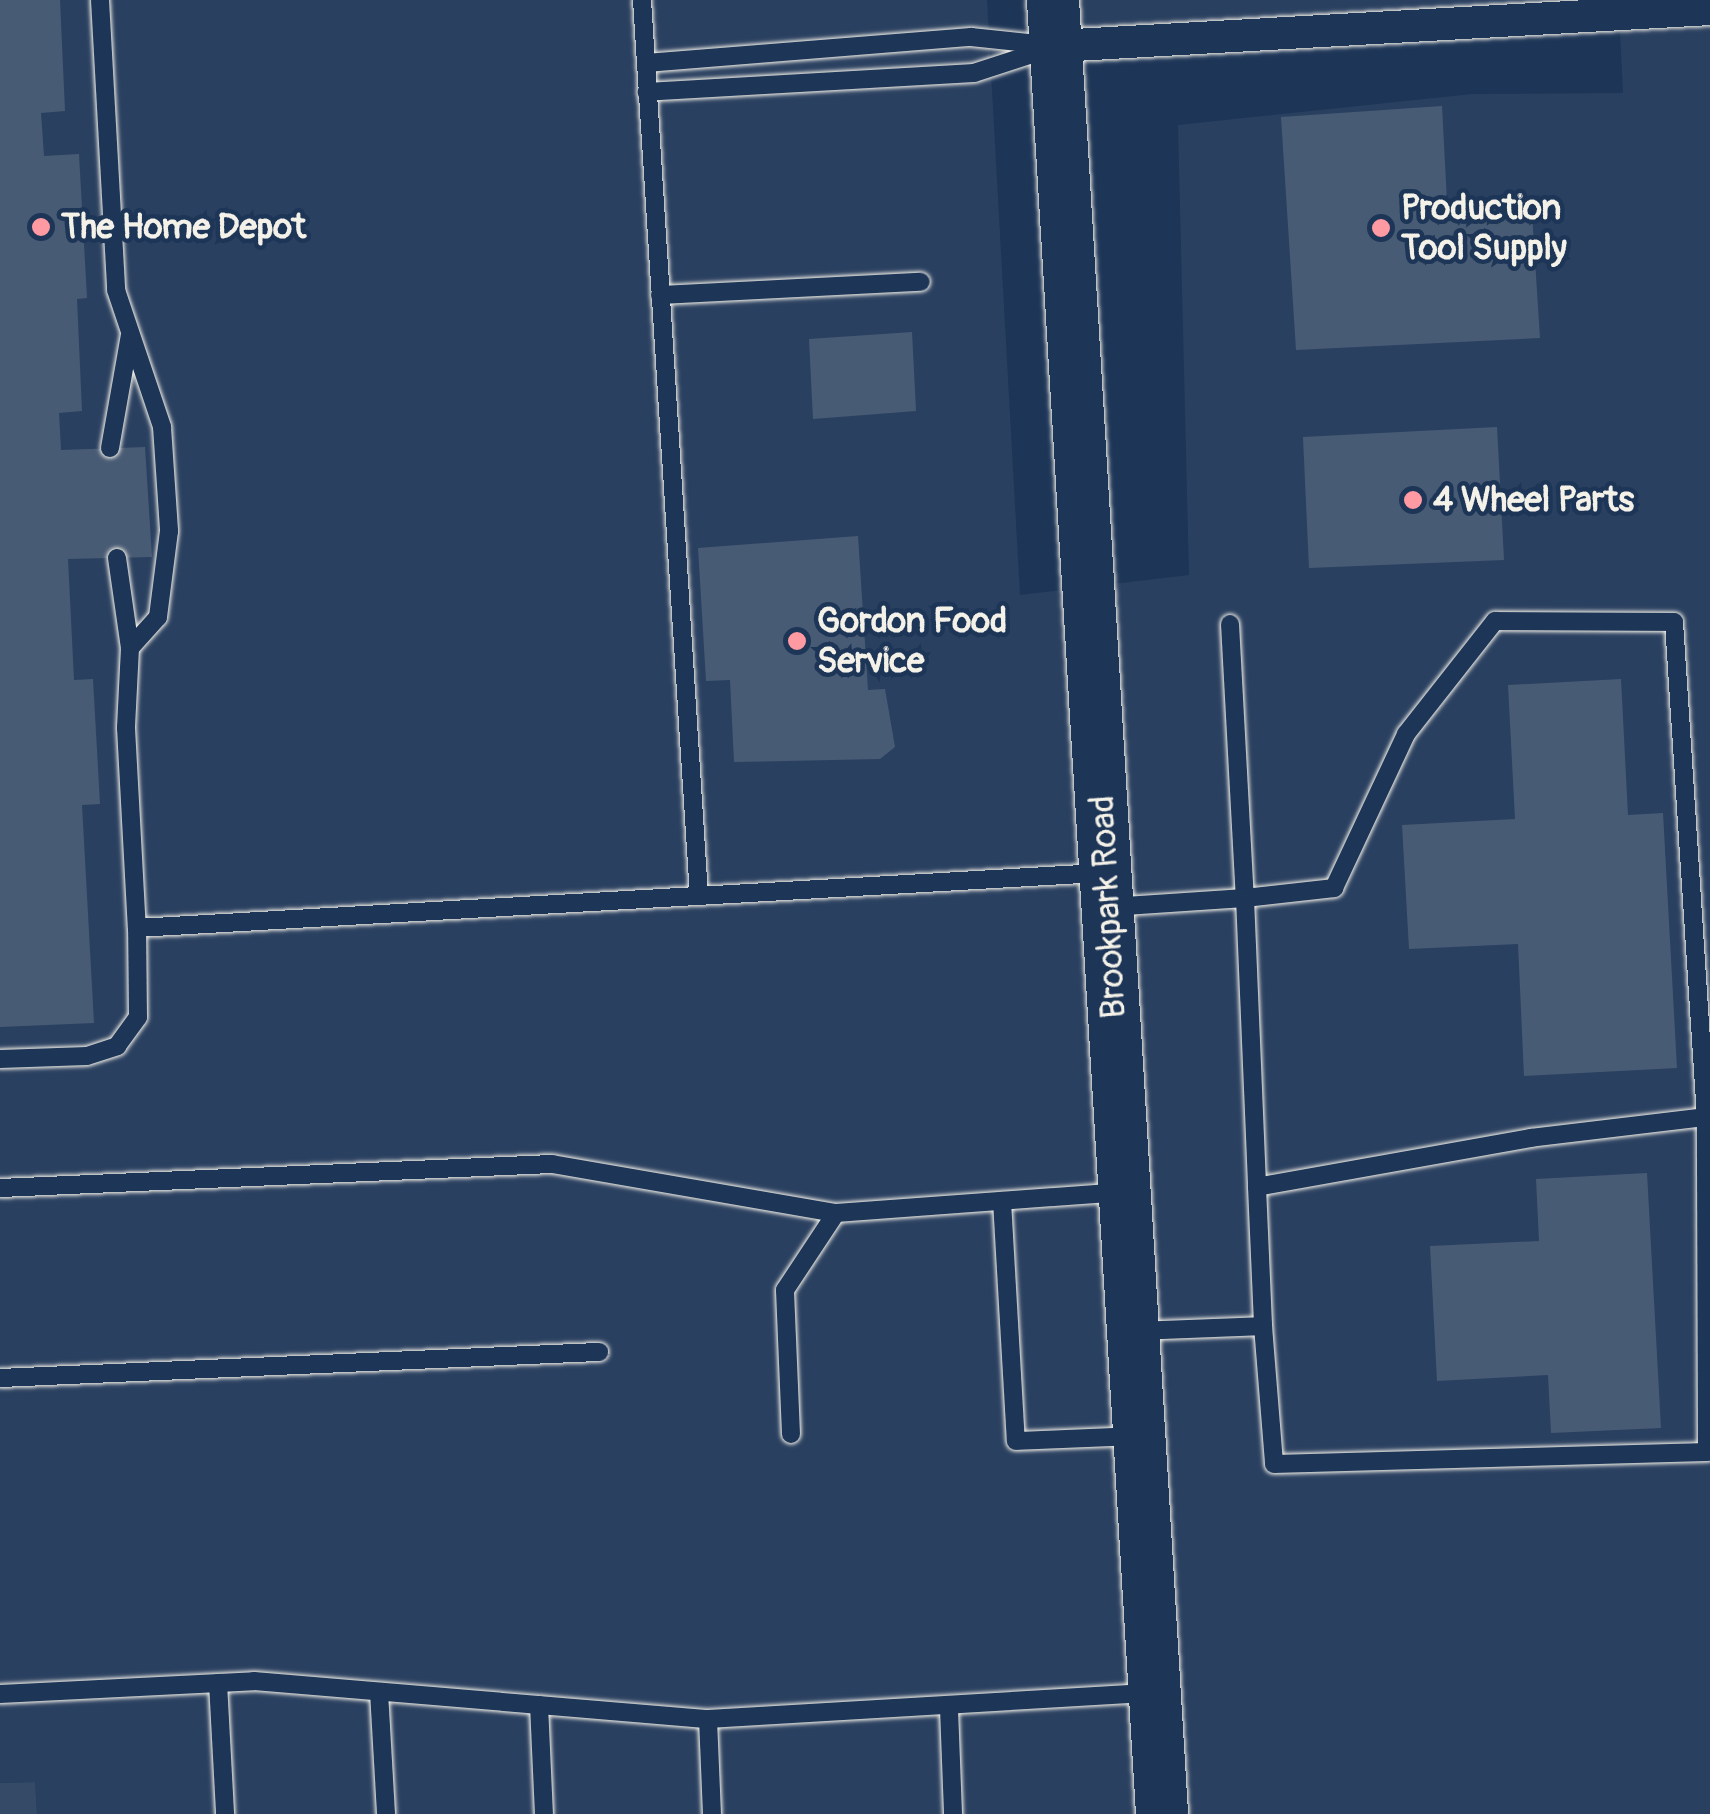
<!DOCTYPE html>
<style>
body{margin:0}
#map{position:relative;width:1710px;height:1814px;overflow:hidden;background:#1d3557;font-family:Pangolin,sans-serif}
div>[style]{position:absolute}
.built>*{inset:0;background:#2a4060}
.green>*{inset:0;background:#354a67}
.building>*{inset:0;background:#485b74}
.roads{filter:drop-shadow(0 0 2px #f4f1e8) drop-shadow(0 0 2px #f4f1e8)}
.lane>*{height:18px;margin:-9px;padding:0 9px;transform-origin:9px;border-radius:9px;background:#1d3557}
.street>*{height:32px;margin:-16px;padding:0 16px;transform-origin:16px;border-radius:16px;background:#1d3557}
.primary>*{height:52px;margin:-26px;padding:0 26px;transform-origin:26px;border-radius:26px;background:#1d3557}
.dots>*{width:28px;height:28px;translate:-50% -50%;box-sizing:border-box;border:5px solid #1d3557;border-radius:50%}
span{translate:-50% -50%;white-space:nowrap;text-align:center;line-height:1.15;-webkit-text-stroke:9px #1d3557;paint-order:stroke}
.poi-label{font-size:35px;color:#f4f1e8;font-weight:700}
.left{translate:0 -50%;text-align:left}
.street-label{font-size:35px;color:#f4f1e8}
</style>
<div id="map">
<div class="built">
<i style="clip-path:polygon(0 0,987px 0,1020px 595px,1189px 575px,1178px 125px,1472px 94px,1623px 93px,1620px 32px,1710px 27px,1710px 1814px,37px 1814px,35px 1782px,0 1783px)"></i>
<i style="clip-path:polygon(1055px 0,1710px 0,1057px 46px)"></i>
</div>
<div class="green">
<i style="clip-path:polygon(35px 1782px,37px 1814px,0 1814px,0 1783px)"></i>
</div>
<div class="building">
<i style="clip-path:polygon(0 0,60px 0,65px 111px,41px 113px,44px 156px,79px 154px,87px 298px,77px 299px,82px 411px,59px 413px,61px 450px,145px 447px,152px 557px,68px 559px,74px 680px,93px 679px,100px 804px,82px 805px,94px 1023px,0 1027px)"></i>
<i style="clip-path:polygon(1442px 106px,1447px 202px,1531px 198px,1540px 338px,1296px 350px,1281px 117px)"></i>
<i style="clip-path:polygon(912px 332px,916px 411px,813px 419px,809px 339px)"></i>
<i style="clip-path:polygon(1497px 427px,1504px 560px,1309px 568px,1303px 437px)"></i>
<i style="clip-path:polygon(858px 536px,868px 690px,885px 689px,895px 747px,880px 759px,734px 762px,730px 680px,706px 681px,698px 548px)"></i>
<i style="clip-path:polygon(1621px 679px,1628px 815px,1663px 813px,1677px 1068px,1524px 1076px,1518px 944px,1409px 949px,1402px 825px,1515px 819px,1508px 685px)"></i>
<i style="clip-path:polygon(1647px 1173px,1661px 1428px,1551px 1433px,1548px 1375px,1437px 1381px,1430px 1246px,1539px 1241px,1536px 1179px)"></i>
</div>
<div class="roads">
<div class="lane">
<i style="left:100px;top:0;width:290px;rotate:86.8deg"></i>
<i style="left:116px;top:290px;width:145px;rotate:71.4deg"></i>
<i style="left:162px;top:427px;width:104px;rotate:86.1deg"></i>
<i style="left:169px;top:531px;width:87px;rotate:97.3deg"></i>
<i style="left:158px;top:617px;width:42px;rotate:132.1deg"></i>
<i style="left:130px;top:648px;width:80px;rotate:92.9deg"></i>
<i style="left:126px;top:728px;width:200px;rotate:86.9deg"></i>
<i style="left:137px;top:928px;width:966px;rotate:-3.27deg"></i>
<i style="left:642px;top:0;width:897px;rotate:86.36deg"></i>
<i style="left:646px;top:63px;width:326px;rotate:-4.6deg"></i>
<i style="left:971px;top:37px;width:86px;rotate:6deg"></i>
<i style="left:1057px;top:46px;width:87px;rotate:162deg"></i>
<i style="left:974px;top:73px;width:328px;rotate:176.7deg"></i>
<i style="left:660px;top:295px;width:261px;rotate:-2.9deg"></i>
<i style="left:110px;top:448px;width:115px;rotate:-80deg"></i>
<i style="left:117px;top:558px;width:91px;rotate:81.8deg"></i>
<i style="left:1230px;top:624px;width:274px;rotate:86.9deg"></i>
<i style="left:1245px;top:898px;width:90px;rotate:-6.4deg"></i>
<i style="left:1334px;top:888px;width:170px;rotate:-64.9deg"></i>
<i style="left:1406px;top:734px;width:144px;rotate:-51.8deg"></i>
<i style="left:1495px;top:621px;width:179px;rotate:0.3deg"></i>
<i style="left:1674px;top:622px;width:496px;rotate:86.3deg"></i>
<i style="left:1110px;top:907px;width:135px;rotate:-3.8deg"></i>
<i style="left:1245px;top:898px;width:289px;rotate:87.6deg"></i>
<i style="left:0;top:1059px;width:87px;rotate:-2deg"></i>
<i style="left:87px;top:1056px;width:32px;rotate:-18deg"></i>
<i style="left:117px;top:1046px;width:36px;rotate:-54deg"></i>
<i style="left:138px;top:1017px;width:89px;rotate:-90.6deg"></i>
<i style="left:0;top:1188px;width:553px;rotate:-2.49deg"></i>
<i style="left:552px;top:1164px;width:288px;rotate:9.8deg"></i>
<i style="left:836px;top:1213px;width:284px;rotate:-4.2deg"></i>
<i style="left:1002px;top:1201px;width:240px;rotate:86.7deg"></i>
<i style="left:1016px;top:1441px;width:118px;rotate:-2.4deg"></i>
<i style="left:1139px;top:1331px;width:124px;rotate:-2.3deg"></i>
<i style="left:1263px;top:1326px;width:138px;rotate:85.4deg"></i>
<i style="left:1274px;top:1464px;width:433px;rotate:-1.6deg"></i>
<i style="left:1707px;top:1452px;width:335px;rotate:-90.2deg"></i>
<i style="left:1706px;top:1117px;width:176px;rotate:173.2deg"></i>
<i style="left:1531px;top:1138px;width:278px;rotate:169.9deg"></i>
<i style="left:1257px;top:1187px;width:139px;rotate:87.5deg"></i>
<i style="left:0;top:1378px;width:600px;rotate:-2.49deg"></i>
<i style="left:791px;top:1434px;width:144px;rotate:-92.4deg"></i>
<i style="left:785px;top:1290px;width:92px;rotate:-56.5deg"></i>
<i style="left:218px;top:1683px;width:131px;rotate:86.9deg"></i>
<i style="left:379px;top:1692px;width:122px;rotate:86.7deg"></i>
<i style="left:0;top:1694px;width:254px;rotate:-2.9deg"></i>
<i style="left:254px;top:1681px;width:456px;rotate:4.8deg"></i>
<i style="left:708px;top:1719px;width:443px;rotate:-3.4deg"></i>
<i style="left:539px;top:1705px;width:109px;rotate:87.4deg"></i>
<i style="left:949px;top:1709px;width:105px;rotate:87.8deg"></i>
<i style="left:708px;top:1719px;width:95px;rotate:87.6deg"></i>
</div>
<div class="street">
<i style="left:1057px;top:46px;width:654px;rotate:-3.24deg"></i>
</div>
<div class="primary">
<i style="left:1053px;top:0;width:1817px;rotate:86.56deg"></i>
</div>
</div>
<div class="dots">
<i style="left:41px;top:227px;background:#ff9aa2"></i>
<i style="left:1381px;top:228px;background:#ff9aa2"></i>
<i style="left:1413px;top:500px;background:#ff9aa2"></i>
<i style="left:797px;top:641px;background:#ff9aa2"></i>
</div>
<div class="poi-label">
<span class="left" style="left:1401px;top:228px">Production<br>Tool Supply</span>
<span class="left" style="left:61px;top:227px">The Home Depot</span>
<span class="left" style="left:1433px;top:500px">4 Wheel Parts</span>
<span class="left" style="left:817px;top:641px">Gordon Food<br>Service</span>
</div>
<div class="street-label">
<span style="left:1108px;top:907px;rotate:-93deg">Brookpark Road</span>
</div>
</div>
